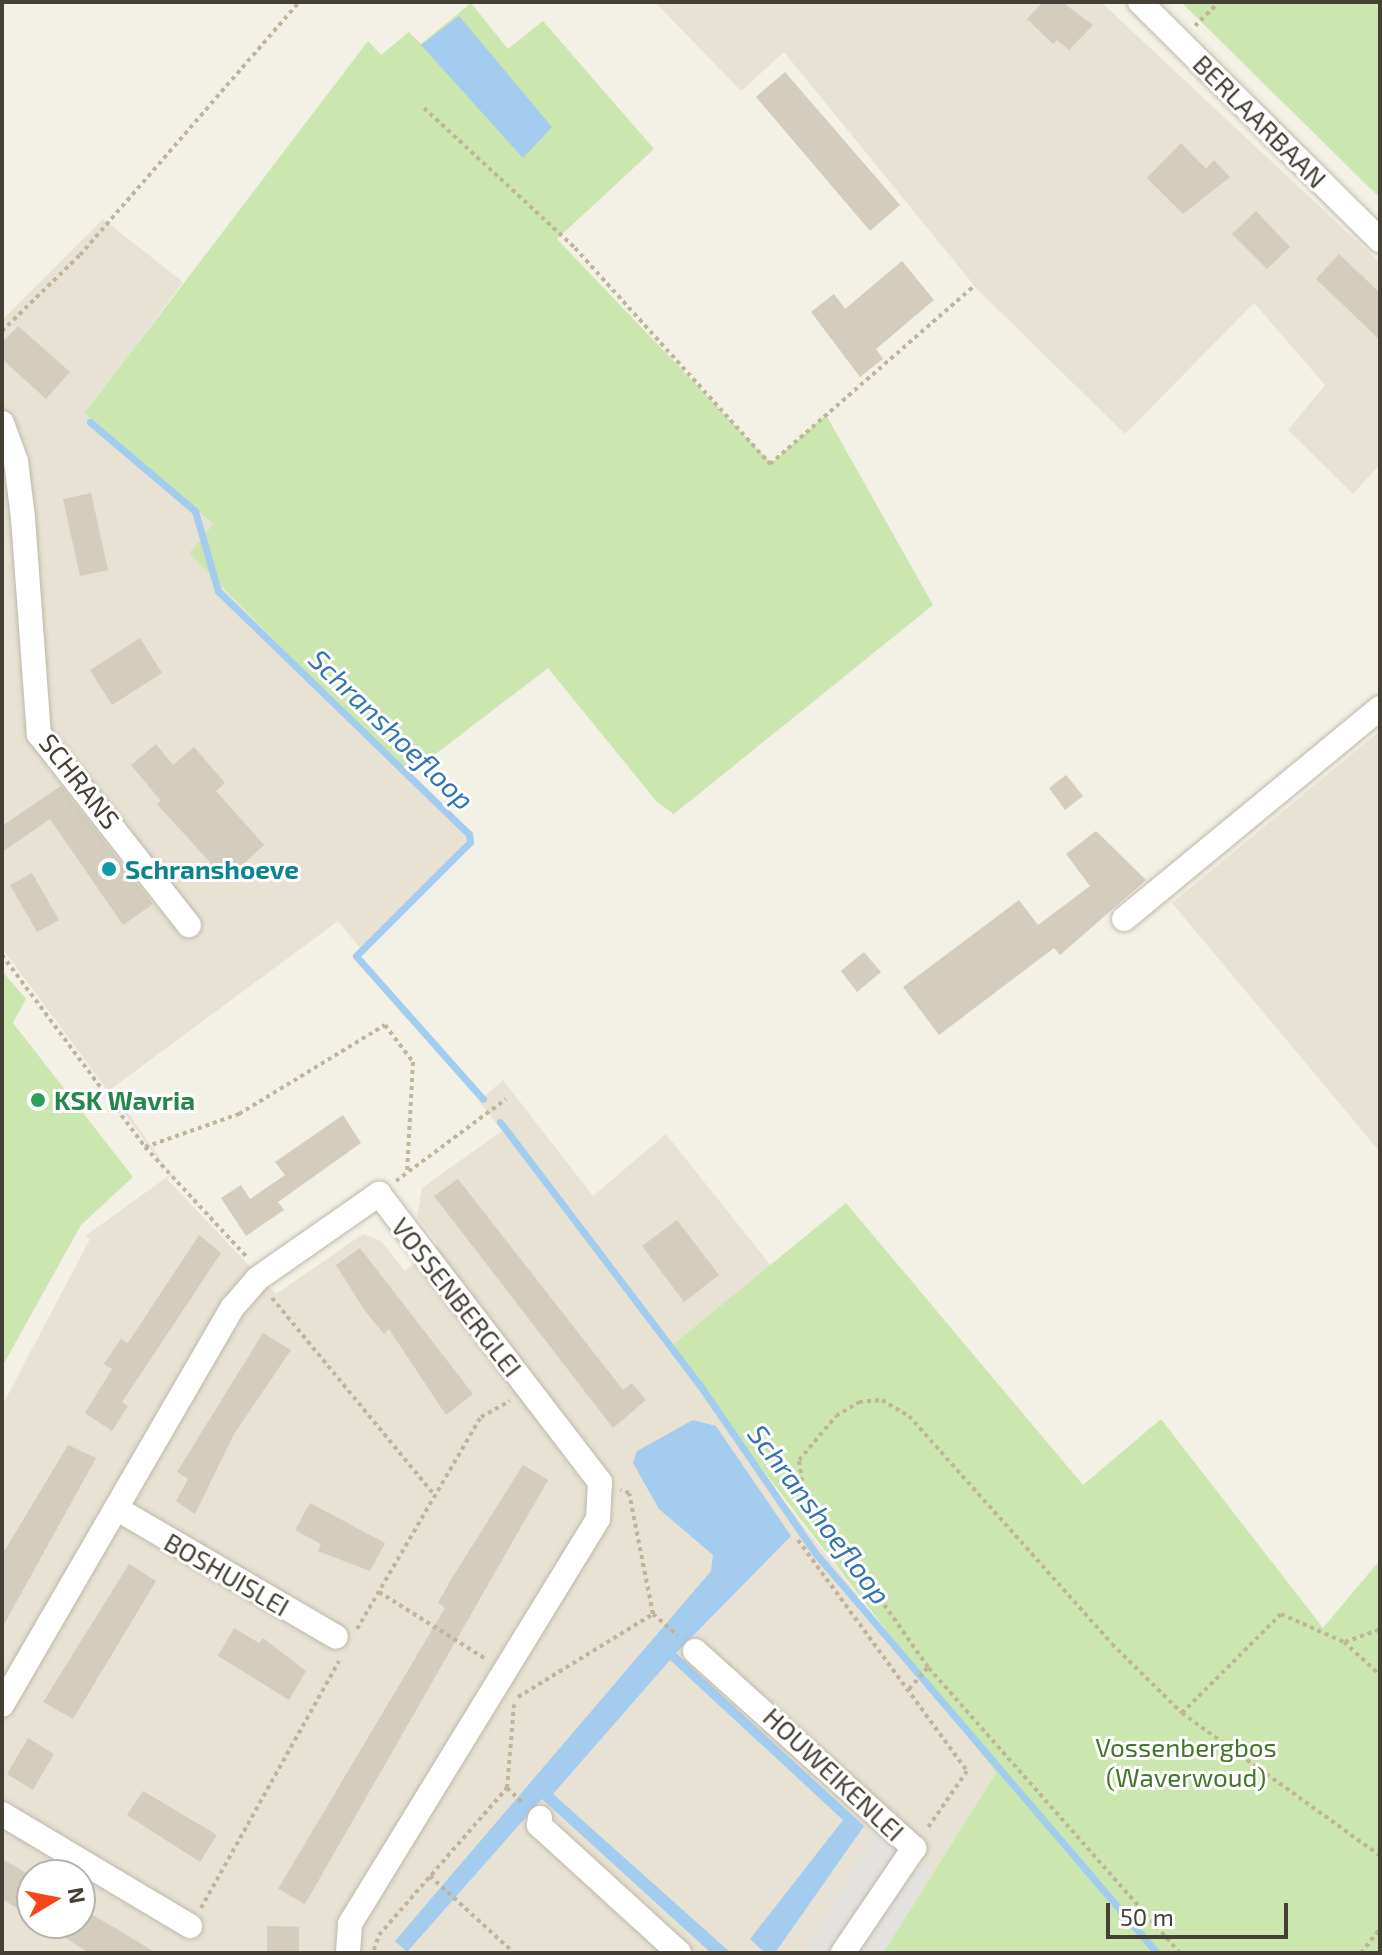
<!DOCTYPE html>
<style>
body{margin:0}
#map{position:relative;width:1382px;height:1955px;overflow:hidden;background:#f3f0e6;font-family:"Exo 2",sans-serif}
div>[style]{position:absolute}
.residential>*{inset:0;background:#e7e2d4}
.green>*{inset:0;background:#cbe7af}
.parking>*{inset:0;background:#e4e2de}
.water>*{inset:0;background:#a3ccef}
.stream>*{height:7px;margin:-3.5px;padding:0 3.5px;transform-origin:3.5px;border-radius:3.5px;background:#a3ccef}
.building>*{inset:0;background:#d4ccbc}
.path>*{height:4px;margin-top:-2px;transform-origin:0;background:repeating-linear-gradient(90deg,#c0b49a 0 4px,transparent 0 8px)}
.roads{filter:drop-shadow(0 0 2px #beb8a9) drop-shadow(0 0 2px #beb8a9)}
.minor>*{height:24px;margin:-12px;padding:0 12px;transform-origin:12px;border-radius:12px;background:#fff}
.dots>*{width:22px;height:22px;translate:-50% -50%;box-sizing:border-box;border:4px solid #fff;border-radius:50%}
span{translate:-50% -50%;white-space:nowrap;text-align:center;line-height:1.15;-webkit-text-stroke:6px #fff;paint-order:stroke}
.street-label{font-size:26px;color:#454035}
.culture-label{font-size:26px;color:#0d838f;font-weight:700}
.left{translate:0 -50%;text-align:left}
.leisure-label{font-size:26px;color:#27864d;font-weight:700}
.park-label{font-size:26px;color:#43762a}
.water-label{font-size:28px;color:#3174af;font-style:italic}
.frame{position:absolute;inset:0;border:4px solid #454035;pointer-events:none}
.north{position:absolute;left:16px;top:1859px;width:80px;height:80px;box-sizing:border-box;background:#fff;border:2px solid #b5b3ae;border-radius:50%;rotate:80deg;font-size:22px;font-weight:700;line-height:32px;text-align:center;color:#454035}
.north::after{content:'';display:block;margin:auto;width:28px;height:36px;background:#f6461a;clip-path:polygon(50% 0,100% 100%,50% 72%,0 100%)}
.scale{position:absolute;left:1106px;top:1903px;width:182px;height:36px;box-sizing:border-box;border:4px solid #454035;border-top:0;padding-left:10px;font-size:24px;line-height:28px;white-space:nowrap;color:#454035;-webkit-text-stroke:6px #fff;paint-order:stroke}
</style>
<div id="map">
<div class="residential">
<i style="clip-path:polygon(655px 2px,1101px 2px,1380px 263px,1380px 464px,1353px 494px,1288px 430px,1325px 385px,1254px 303px,1125px 434px,977px 289px,784px 52px,741px 91px)"></i>
<i style="clip-path:polygon(evenodd,103px 219px,183px 282px,86px 413px,213px 524px,189px 553px,468px 839px,363px 952px,338px 921px,111px 1089px,172px 1175px,167px 1179px,276px 1294px,363px 1234px,381px 1241px,405px 1271px,438px 1244px,417px 1217px,422px 1188px,502px 1131px,479px 1101px,503px 1080px,593px 1196px,666px 1134px,787px 1286px,931px 1304px,753px 1461px,996px 1773px,883px 1953px,2px 1953px,2px 1406px,90px 1239px,85px 1236px,170px 1175px,2px 948px,2px 320px,103px 219px,32px 1875px,80px 1875px,80px 1923px,32px 1923px,32px 1875px)"></i>
<i style="clip-path:polygon(1380px 731px,1380px 1152px,1172px 903px)"></i>
</div>
<div class="green">
<i style="clip-path:polygon(1181px 2px,1380px 2px,1380px 198px)"></i>
<i style="clip-path:polygon(471px 3px,508px 49px,543px 21px,654px 149px,557px 239px,771px 463px,826px 415px,933px 605px,674px 814px,657px 802px,548px 668px,407px 776px,189px 553px,213px 524px,85px 413px,368px 41px,381px 55px,409px 32px,421px 44px)"></i>
<i style="clip-path:polygon(2px 971px,26px 999px,13px 1023px,133px 1177px,81px 1225px,2px 1367px)"></i>
<i style="clip-path:polygon(846px 1203px,1083px 1485px,1161px 1419px,1323px 1628px,1380px 1560px,1380px 1953px,883px 1953px,996px 1773px,669px 1348px)"></i>
</div>
<div class="parking">
<i style="clip-path:polygon(877px 1831px,934px 1871px,883px 1953px,804px 1953px)"></i>
</div>
<div class="water">
<i style="clip-path:polygon(459px 16px,552px 127px,523px 158px,421px 45px)"></i>
<i style="clip-path:polygon(693px 1420px,716px 1426px,791px 1536px,676px 1653px,864px 1826px,775px 1953px,765px 1953px,750px 1939px,843px 1820px,670px 1660px,553px 1794px,731px 1953px,711px 1953px,542px 1799px,407px 1952px,395px 1941px,711px 1571px,713px 1555px,659px 1509px,633px 1463px,637px 1451px)"></i>
</div>
<div class="stream">
<i style="left:90px;top:422px;width:138px;rotate:40.3deg"></i>
<i style="left:195px;top:511px;width:83px;rotate:74deg"></i>
<i style="left:218px;top:591px;width:349px;rotate:44.1deg"></i>
<i style="left:469px;top:834px;width:8px;rotate:83deg"></i>
<i style="left:470px;top:842px;width:161px;rotate:135deg"></i>
<i style="left:356px;top:956px;width:191px;rotate:48.4deg"></i>
<i style="left:500px;top:1122px;width:329px;rotate:52.8deg"></i>
<i style="left:699px;top:1384px;width:206px;rotate:55.5deg"></i>
<i style="left:816px;top:1554px;width:525px;rotate:49.48deg"></i>
</div>
<div class="building">
<i style="clip-path:polygon(1043px 2px,1062px 2px,1093px 25px,1069px 50px,1057px 40px,1053px 44px,1027px 19px)"></i>
<i style="clip-path:polygon(785px 72px,900px 205px,870px 231px,756px 97px)"></i>
<i style="clip-path:polygon(1181px 143px,1206px 169px,1214px 160px,1230px 177px,1183px 214px,1147px 178px)"></i>
<i style="clip-path:polygon(1256px 211px,1290px 247px,1267px 269px,1232px 234px)"></i>
<i style="clip-path:polygon(1339px 254px,1380px 293px,1380px 340px,1316px 279px)"></i>
<i style="clip-path:polygon(902px 261px,934px 300px,876px 349px,883px 359px,860px 377px,811px 312px,834px 294px,845px 309px)"></i>
<i style="clip-path:polygon(18px 326px,70px 372px,46px 399px,2px 359px,2px 343px)"></i>
<i style="clip-path:polygon(91px 493px,108px 570px,80px 576px,63px 499px)"></i>
<i style="clip-path:polygon(140px 638px,162px 673px,112px 705px,90px 670px)"></i>
<i style="clip-path:polygon(156px 744px,173px 765px,194px 747px,225px 783px,216px 791px,264px 845px,226px 880px,157px 804px,161px 801px,131px 765px)"></i>
<i style="clip-path:polygon(1066px 775px,1083px 796px,1065px 810px,1049px 788px)"></i>
<i style="clip-path:polygon(61px 786px,153px 904px,123px 925px,50px 819px,2px 852px,2px 826px)"></i>
<i style="clip-path:polygon(1096px 831px,1146px 880px,1060px 955px,1054px 948px,939px 1035px,903px 987px,1019px 900px,1038px 925px,1090px 886px,1066px 854px)"></i>
<i style="clip-path:polygon(32px 873px,59px 920px,37px 932px,10px 885px)"></i>
<i style="clip-path:polygon(864px 952px,881px 972px,857px 992px,841px 971px)"></i>
<i style="clip-path:polygon(343px 1115px,361px 1143px,278px 1202px,284px 1210px,246px 1236px,221px 1198px,241px 1185px,250px 1199px,285px 1175px,275px 1162px)"></i>
<i style="clip-path:polygon(458px 1179px,623px 1390px,632px 1383px,646px 1400px,613px 1428px,434px 1196px)"></i>
<i style="clip-path:polygon(677px 1220px,719px 1275px,684px 1302px,642px 1246px)"></i>
<i style="clip-path:polygon(199px 1235px,221px 1253px,122px 1402px,128px 1406px,112px 1431px,85px 1413px,112px 1369px,104px 1364px,121px 1339px,128px 1343px)"></i>
<i style="clip-path:polygon(360px 1248px,473px 1394px,446px 1415px,389px 1329px,384px 1334px,365px 1311px,336px 1265px)"></i>
<i style="clip-path:polygon(263px 1333px,291px 1350px,234px 1434px,195px 1514px,176px 1501px,188px 1479px,177px 1472px)"></i>
<i style="clip-path:polygon(68px 1445px,96px 1458px,2px 1628px,2px 1555px)"></i>
<i style="clip-path:polygon(523px 1465px,548px 1480px,305px 1904px,278px 1889px,445px 1608px,438px 1603px,452px 1578px)"></i>
<i style="clip-path:polygon(310px 1503px,385px 1543px,370px 1571px,318px 1551px,321px 1544px,295px 1530px)"></i>
<i style="clip-path:polygon(129px 1564px,156px 1581px,73px 1719px,43px 1702px)"></i>
<i style="clip-path:polygon(234px 1628px,259px 1643px,263px 1638px,306px 1671px,289px 1700px,218px 1656px)"></i>
<i style="clip-path:polygon(28px 1738px,54px 1754px,33px 1790px,7px 1774px)"></i>
<i style="clip-path:polygon(143px 1791px,217px 1835px,200px 1862px,127px 1815px)"></i>
<i style="clip-path:polygon(2px 1859px,32px 1876px,32px 1917px,2px 1899px)"></i>
<i style="clip-path:polygon(89px 1913px,117px 1929px,156px 1953px,89px 1953px,42px 1923px,83px 1923px)"></i>
<i style="clip-path:polygon(267px 1926px,299px 1927px,299px 1953px,267px 1953px)"></i>
</div>
<div class="path">
<i style="left:1195px;top:26px;width:34px;rotate:-45deg"></i>
<i style="left:424px;top:108px;width:206px;rotate:42.8deg"></i>
<i style="left:575px;top:248px;width:291px;rotate:47.9deg"></i>
<i style="left:770px;top:464px;width:272px;rotate:-41.1deg"></i>
<i style="left:2px;top:331px;width:109px;rotate:-44.3deg"></i>
<i style="left:80px;top:255px;width:335px;rotate:-49.1deg"></i>
<i style="left:2px;top:955px;width:239px;rotate:53.3deg"></i>
<i style="left:145px;top:1147px;width:150px;rotate:47.2deg"></i>
<i style="left:145px;top:1147px;width:100px;rotate:-19.3deg"></i>
<i style="left:239px;top:1114px;width:171px;rotate:-31.4deg"></i>
<i style="left:385px;top:1025px;width:46px;rotate:52.9deg"></i>
<i style="left:413px;top:1062px;width:110px;rotate:93.1deg"></i>
<i style="left:396px;top:1181px;width:137px;rotate:-36.7deg"></i>
<i style="left:272px;top:1298px;width:256px;rotate:50.5deg"></i>
<i style="left:798px;top:1540px;width:286px;rotate:53.8deg"></i>
<i style="left:967px;top:1771px;width:70px;rotate:124.6deg"></i>
<i style="left:379px;top:1592px;width:126px;rotate:32.1deg"></i>
<i style="left:653px;top:1614px;width:33px;rotate:41deg"></i>
<i style="left:357px;top:1629px;width:246px;rotate:-59.7deg"></i>
<i style="left:481px;top:1417px;width:33px;rotate:-29deg"></i>
<i style="left:1345px;top:1642px;width:37px;rotate:-20deg"></i>
<i style="left:909px;top:1689px;width:29px;rotate:-49deg"></i>
<i style="left:518px;top:1697px;width:158px;rotate:-31.6deg"></i>
<i style="left:653px;top:1614px;width:123px;rotate:-101.2deg"></i>
<i style="left:629px;top:1493px;width:9px;rotate:-159deg"></i>
<i style="left:1182px;top:1713px;width:140px;rotate:-45deg"></i>
<i style="left:1281px;top:1614px;width:69px;rotate:24deg"></i>
<i style="left:1344px;top:1642px;width:49px;rotate:42.5deg"></i>
<i style="left:507px;top:1788px;width:22px;rotate:43deg"></i>
<i style="left:430px;top:1876px;width:114px;rotate:42.5deg"></i>
<i style="left:201px;top:1908px;width:283px;rotate:-60.8deg"></i>
<i style="left:374px;top:1950px;width:16px;rotate:-72deg"></i>
<i style="left:379px;top:1935px;width:195px;rotate:-49deg"></i>
<i style="left:507px;top:1788px;width:84px;rotate:-85.2deg"></i>
<i style="left:1180px;top:1953px;width:381px;rotate:-131.4deg"></i>
<i style="left:928px;top:1667px;width:218px;rotate:-125.1deg"></i>
<i style="left:803px;top:1489px;width:29px;rotate:-98deg"></i>
<i style="left:799px;top:1460px;width:57px;rotate:-49.9deg"></i>
<i style="left:836px;top:1416px;width:27px;rotate:-31deg"></i>
<i style="left:859px;top:1402px;width:23px;rotate:-5deg"></i>
<i style="left:882px;top:1400px;width:31px;rotate:31deg"></i>
<i style="left:909px;top:1416px;width:305px;rotate:48.3deg"></i>
<i style="left:1112px;top:1644px;width:98px;rotate:44.6deg"></i>
<i style="left:1182px;top:1713px;width:244px;rotate:35.8deg"></i>
<i style="left:1361px;top:1953px;width:31px;rotate:-52deg"></i>
</div>
<div class="roads">
<div class="minor">
<i style="left:1140px;top:2px;width:338px;rotate:44.8deg"></i>
<i style="left:2px;top:423px;width:40px;rotate:69.8deg"></i>
<i style="left:16px;top:461px;width:57px;rotate:83deg"></i>
<i style="left:23px;top:518px;width:217px;rotate:85.8deg"></i>
<i style="left:39px;top:734px;width:243px;rotate:51.9deg"></i>
<i style="left:1124px;top:919px;width:332px;rotate:-39.5deg"></i>
<i style="left:119px;top:1510px;width:251px;rotate:30.3deg"></i>
<i style="left:695px;top:1651px;width:295px;rotate:42deg"></i>
<i style="left:914px;top:1848px;width:127px;rotate:124.1deg"></i>
<i style="left:2px;top:1705px;width:460px;rotate:-59.9deg"></i>
<i style="left:233px;top:1307px;width:37px;rotate:-49deg"></i>
<i style="left:257px;top:1279px;width:149px;rotate:-34.9deg"></i>
<i style="left:379px;top:1194px;width:363px;rotate:52.5deg"></i>
<i style="left:600px;top:1482px;width:37px;rotate:93deg"></i>
<i style="left:598px;top:1519px;width:475px;rotate:121.5deg"></i>
<i style="left:350px;top:1924px;width:29px;rotate:94deg"></i>
<i style="left:2px;top:1814px;width:219px;rotate:30.8deg"></i>
<i style="left:540px;top:1818px;width:7px;rotate:98deg"></i>
<i style="left:539px;top:1825px;width:190px;rotate:42.4deg"></i>
</div>
</div>
<div class="dots">
<i style="left:109px;top:869px;background:#0f9aa8"></i>
<i style="left:38px;top:1100px;background:#2e9e5b"></i>
</div>
<div class="street-label">
<span style="left:1260px;top:121px;rotate:45deg">BERLAARBAAN</span>
<span style="left:80px;top:781px;rotate:52deg">SCHRANS</span>
<span style="left:457px;top:1297px;rotate:52deg">VOSSENBERGLEI</span>
<span style="left:227px;top:1574px;rotate:30deg">BOSHUISLEI</span>
<span style="left:834px;top:1774px;rotate:43deg">HOUWEIKENLEI</span>
</div>
<div class="culture-label">
<span class="left" style="left:125px;top:869px">Schranshoeve</span>
</div>
<div class="leisure-label">
<span class="left" style="left:54px;top:1100px">KSK Wavria</span>
</div>
<div class="park-label">
<span style="left:1186px;top:1762px">Vossenbergbos<br>(Waverwoud)</span>
</div>
<div class="water-label">
<span style="left:392px;top:729px;rotate:44deg">Schranshoefloop</span>
<span style="left:820px;top:1514px;rotate:53deg">Schranshoefloop</span>
</div>
<div class="frame"></div>
<div class="north">N</div>
<div class="scale">50 m</div>
</div>
